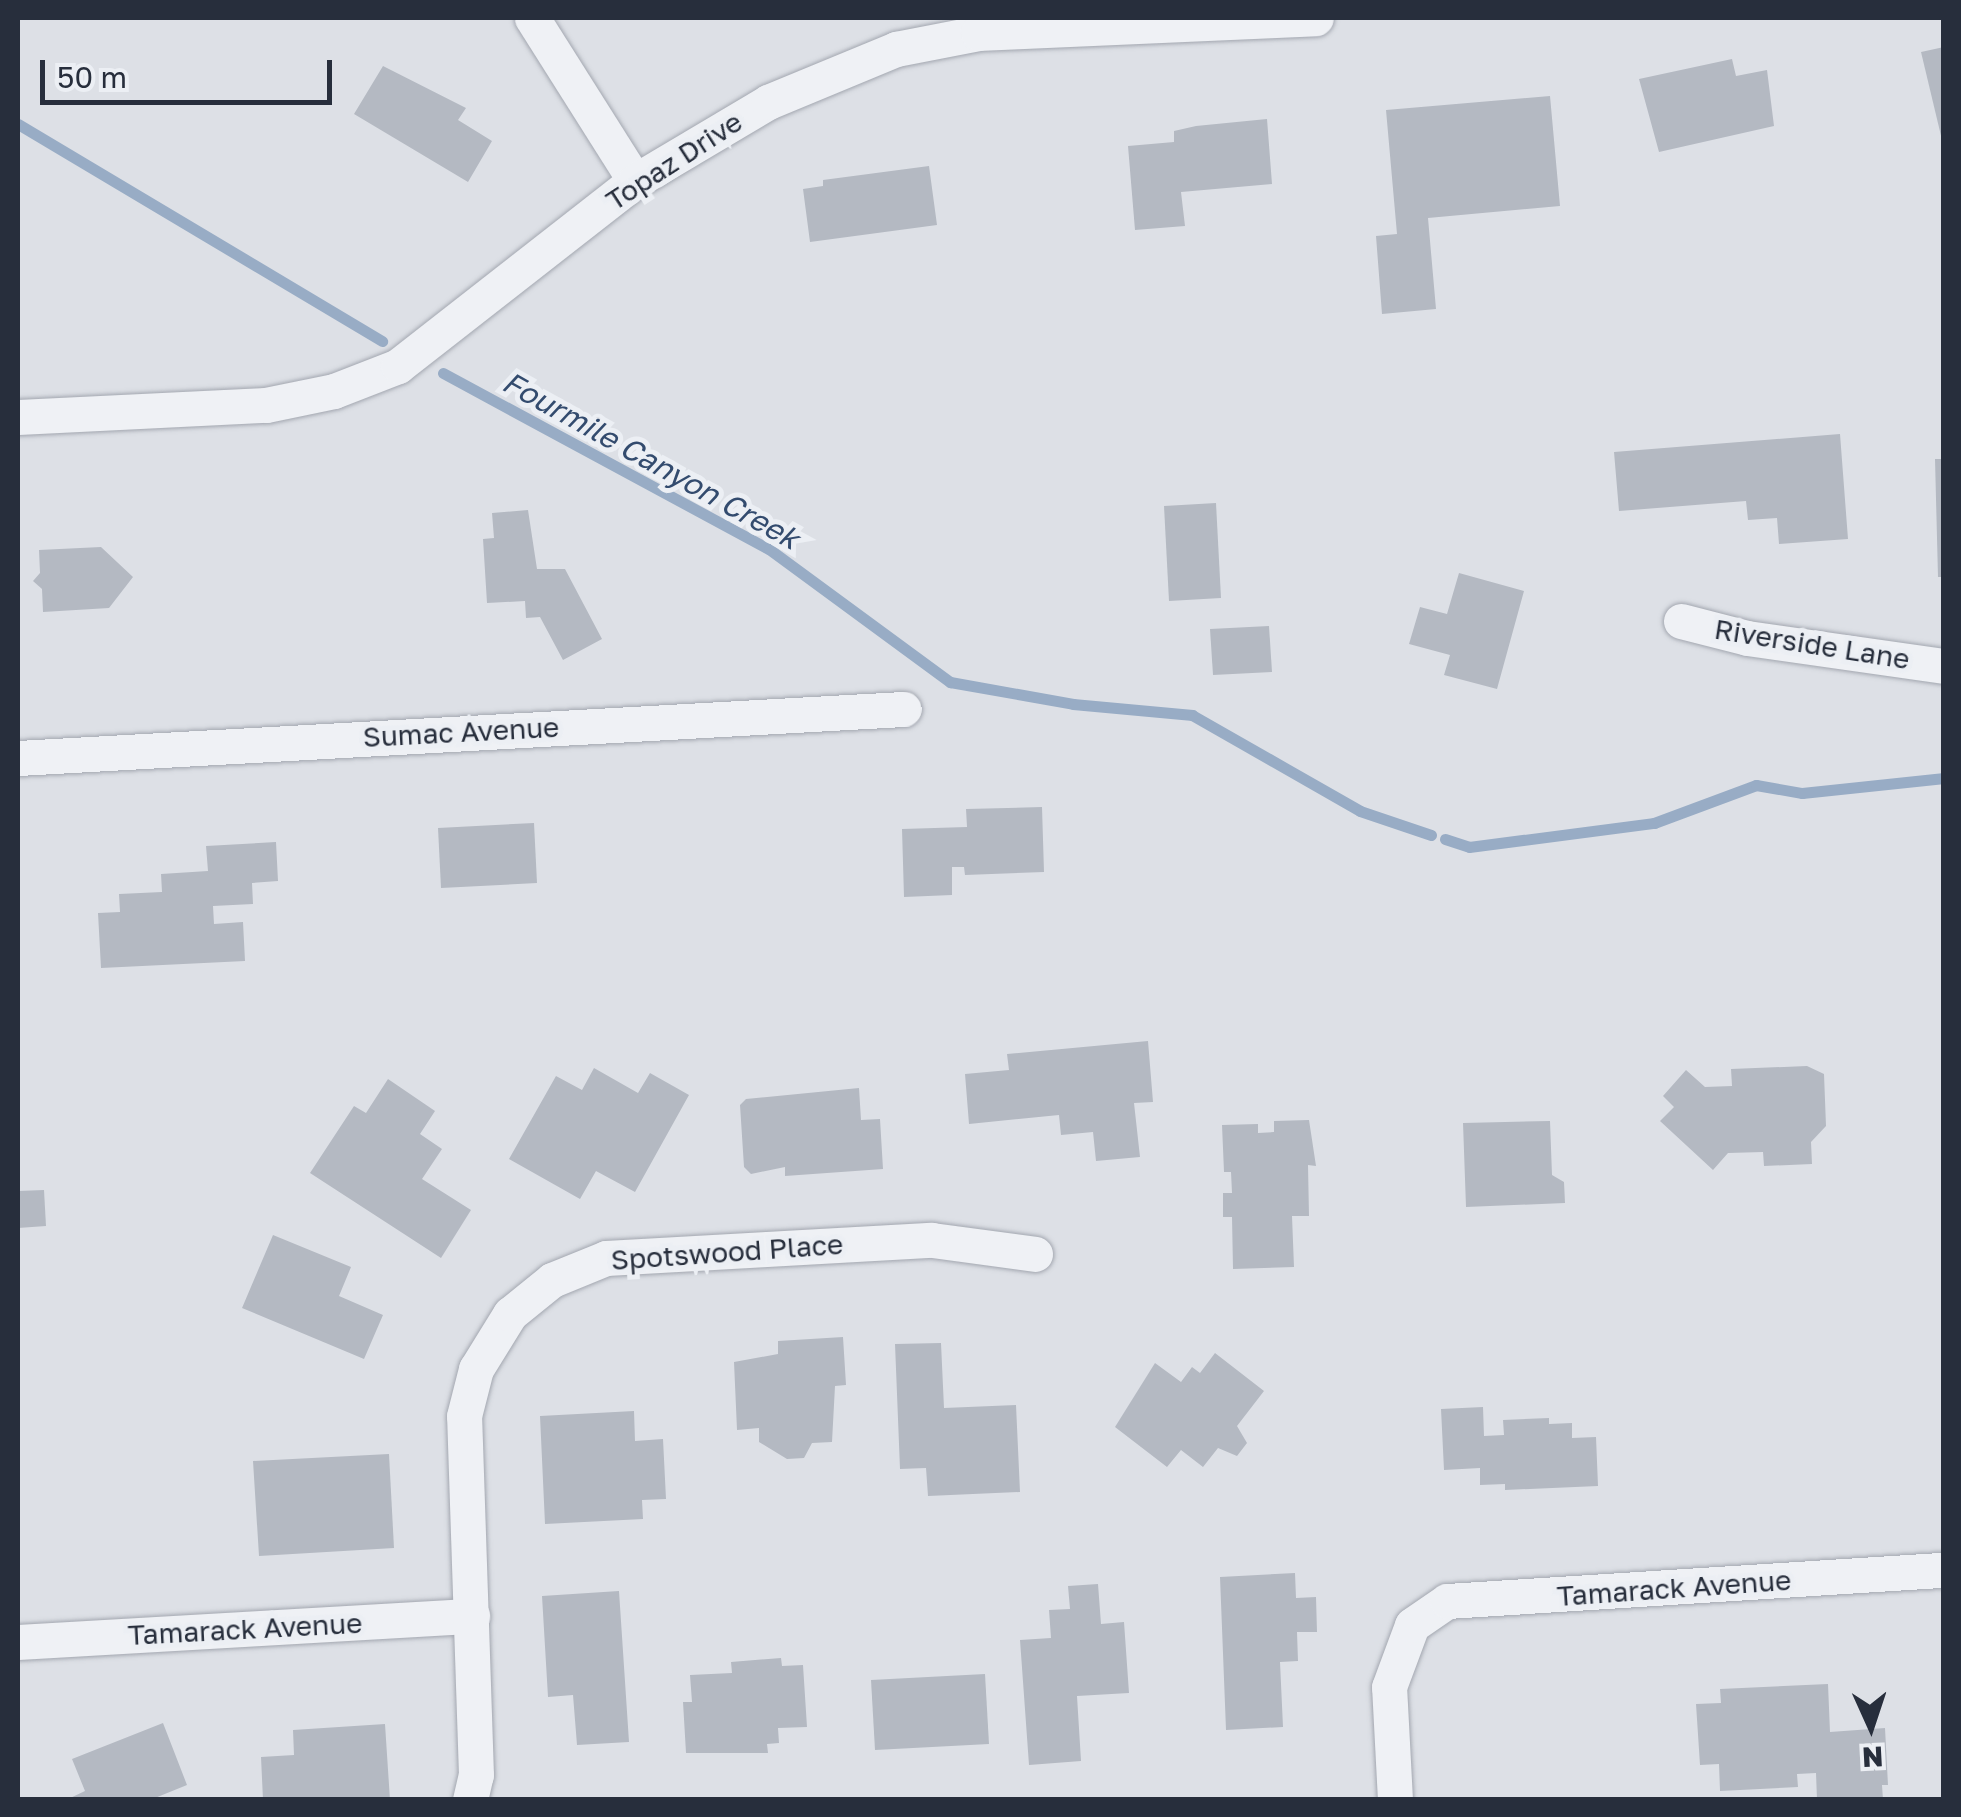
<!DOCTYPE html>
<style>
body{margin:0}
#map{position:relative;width:1961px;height:1817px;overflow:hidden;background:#dde0e6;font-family:"Golos Text",sans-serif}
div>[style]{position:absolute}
.stream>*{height:11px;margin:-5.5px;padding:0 5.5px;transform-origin:5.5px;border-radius:5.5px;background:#98acc5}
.building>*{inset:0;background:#b4b9c2}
.roads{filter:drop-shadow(0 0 2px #a3a7b0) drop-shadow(0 0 2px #a3a7b0)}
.minor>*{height:35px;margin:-17.5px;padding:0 17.5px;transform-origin:17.5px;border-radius:17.5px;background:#eff1f5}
span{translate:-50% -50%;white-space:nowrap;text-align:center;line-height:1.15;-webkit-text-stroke:10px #eceff4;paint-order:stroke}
.street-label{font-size:28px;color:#272e3c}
.water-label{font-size:30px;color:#334b6e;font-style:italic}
.frame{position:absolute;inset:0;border:20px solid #272e3c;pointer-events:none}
.north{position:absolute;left:1821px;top:1677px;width:100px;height:100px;-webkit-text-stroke:8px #eceff4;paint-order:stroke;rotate:177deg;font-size:28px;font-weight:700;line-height:40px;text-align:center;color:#272e3c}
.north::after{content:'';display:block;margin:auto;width:35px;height:45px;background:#272e3c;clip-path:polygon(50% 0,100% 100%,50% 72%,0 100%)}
.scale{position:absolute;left:40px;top:60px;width:292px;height:45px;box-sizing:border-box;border:5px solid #272e3c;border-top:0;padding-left:12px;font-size:30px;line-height:35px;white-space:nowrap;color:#272e3c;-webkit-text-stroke:8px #eceff4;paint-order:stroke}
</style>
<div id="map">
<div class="stream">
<i style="left:18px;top:124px;width:424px;rotate:30.8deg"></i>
<i style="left:443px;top:373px;width:370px;rotate:28.4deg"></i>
<i style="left:769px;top:549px;width:225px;rotate:36.3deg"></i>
<i style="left:950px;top:682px;width:125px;rotate:10.1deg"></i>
<i style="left:1073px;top:704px;width:120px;rotate:5.3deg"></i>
<i style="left:1192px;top:715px;width:193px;rotate:29.7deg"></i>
<i style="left:1360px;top:811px;width:75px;rotate:18.7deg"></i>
<i style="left:1445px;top:839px;width:25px;rotate:18deg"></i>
<i style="left:1469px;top:847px;width:187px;rotate:-7.4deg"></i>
<i style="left:1654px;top:823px;width:109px;rotate:-20.4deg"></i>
<i style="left:1756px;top:785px;width:47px;rotate:9.9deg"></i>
<i style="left:1802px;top:793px;width:143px;rotate:-6deg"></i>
</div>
<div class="building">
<i style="clip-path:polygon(1944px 47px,1944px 139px,1942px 140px,1921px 52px)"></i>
<i style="clip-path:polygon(1732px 59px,1736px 76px,1767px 70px,1774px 126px,1659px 152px,1639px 79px)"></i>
<i style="clip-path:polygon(383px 66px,466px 108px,458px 120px,492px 141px,468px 182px,354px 114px)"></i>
<i style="clip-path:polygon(1550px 96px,1560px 206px,1428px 218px,1436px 309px,1382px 314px,1376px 236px,1397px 234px,1386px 110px)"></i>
<i style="clip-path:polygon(1267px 119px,1272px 184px,1181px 192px,1185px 226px,1135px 230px,1128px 146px,1174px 142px,1174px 131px,1196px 126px)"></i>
<i style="clip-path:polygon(929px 166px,937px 225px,810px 242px,803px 189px,823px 186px,823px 180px)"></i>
<i style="clip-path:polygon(1840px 434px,1848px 539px,1779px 544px,1777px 518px,1748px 520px,1746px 501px,1619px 511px,1614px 452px)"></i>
<i style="clip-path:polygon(1935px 459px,1944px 459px,1944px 577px,1938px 577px)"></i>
<i style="clip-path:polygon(1216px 503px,1221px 598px,1169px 601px,1164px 506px)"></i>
<i style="clip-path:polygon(528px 510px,537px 569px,565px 569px,602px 639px,563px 660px,540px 617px,526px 618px,525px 601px,487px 603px,483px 539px,494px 538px,492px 513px)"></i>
<i style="clip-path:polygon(101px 547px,133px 577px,109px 608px,43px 612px,42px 589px,33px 581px,40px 573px,39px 550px)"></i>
<i style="clip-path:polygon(1459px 573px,1524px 591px,1497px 689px,1444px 675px,1450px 655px,1409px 644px,1420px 607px,1447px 614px)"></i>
<i style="clip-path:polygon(1269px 626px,1272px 672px,1213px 675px,1210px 629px)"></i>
<i style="clip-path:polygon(1042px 807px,1044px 872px,965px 875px,964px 867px,952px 867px,952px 895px,904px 897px,902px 829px,967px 827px,966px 809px)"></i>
<i style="clip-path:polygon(534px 823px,537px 883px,441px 888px,438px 828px)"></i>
<i style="clip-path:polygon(276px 842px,278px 881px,252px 883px,253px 904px,213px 906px,214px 924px,243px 922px,245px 961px,101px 968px,98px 913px,120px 912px,119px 894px,162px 892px,161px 874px,208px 871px,206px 846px)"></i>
<i style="clip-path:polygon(1148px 1041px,1153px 1102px,1134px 1103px,1140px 1157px,1096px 1161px,1093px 1132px,1061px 1135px,1059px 1115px,969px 1124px,965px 1074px,1009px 1070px,1007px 1054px)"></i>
<i style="clip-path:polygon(1807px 1066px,1824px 1074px,1826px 1126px,1811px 1142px,1812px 1164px,1764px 1166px,1763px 1152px,1728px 1153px,1713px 1170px,1660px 1121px,1674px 1107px,1663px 1096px,1686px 1070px,1705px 1087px,1732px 1086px,1731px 1069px)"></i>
<i style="clip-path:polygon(594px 1068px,638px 1093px,650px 1073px,689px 1095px,635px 1192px,596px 1171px,580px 1199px,509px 1159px,556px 1076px,582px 1090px)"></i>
<i style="clip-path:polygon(388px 1079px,435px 1111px,420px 1134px,442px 1149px,422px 1179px,471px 1210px,441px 1258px,310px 1173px,354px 1106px,366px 1113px)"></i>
<i style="clip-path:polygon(859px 1088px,861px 1120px,880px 1119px,883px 1169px,785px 1176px,785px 1167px,751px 1174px,744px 1167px,740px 1105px,746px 1099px)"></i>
<i style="clip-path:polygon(1309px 1120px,1316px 1166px,1308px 1165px,1309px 1216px,1292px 1216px,1294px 1267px,1233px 1269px,1232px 1217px,1223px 1217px,1223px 1193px,1232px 1193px,1231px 1172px,1224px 1172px,1222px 1125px,1258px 1124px,1258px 1133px,1274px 1132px,1274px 1121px)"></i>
<i style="clip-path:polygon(1550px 1121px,1552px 1175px,1564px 1182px,1565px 1203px,1466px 1207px,1463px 1123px)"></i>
<i style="clip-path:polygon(44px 1190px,46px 1226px,18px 1228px,18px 1191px)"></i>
<i style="clip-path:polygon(273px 1235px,351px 1267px,339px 1296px,383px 1315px,364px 1359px,242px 1308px)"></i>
<i style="clip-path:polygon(843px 1337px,846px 1385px,835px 1386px,832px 1442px,812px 1443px,804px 1458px,787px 1459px,759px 1442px,759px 1428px,737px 1430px,734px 1362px,778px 1354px,778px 1341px)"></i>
<i style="clip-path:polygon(941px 1343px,944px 1408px,1016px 1405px,1020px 1492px,928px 1496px,926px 1468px,900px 1469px,895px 1344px)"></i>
<i style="clip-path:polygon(1215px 1353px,1264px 1391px,1237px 1426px,1247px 1443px,1237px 1456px,1218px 1448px,1203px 1467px,1181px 1450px,1167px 1467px,1115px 1427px,1155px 1363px,1181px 1382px,1192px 1367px,1200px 1373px)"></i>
<i style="clip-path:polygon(1483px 1407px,1484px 1436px,1504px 1435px,1503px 1420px,1549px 1418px,1549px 1424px,1572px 1423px,1572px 1438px,1596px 1437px,1598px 1486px,1505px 1490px,1505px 1484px,1480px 1485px,1480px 1468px,1444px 1470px,1441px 1409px)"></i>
<i style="clip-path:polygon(634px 1411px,635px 1441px,663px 1439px,666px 1499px,642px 1500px,643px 1519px,545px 1524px,540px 1416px)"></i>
<i style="clip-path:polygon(389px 1454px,394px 1548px,259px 1556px,253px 1461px)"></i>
<i style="clip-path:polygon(1295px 1573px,1296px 1598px,1316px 1597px,1317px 1632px,1297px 1632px,1298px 1661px,1280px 1662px,1283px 1727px,1226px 1730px,1220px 1577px)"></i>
<i style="clip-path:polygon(1098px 1584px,1101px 1624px,1124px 1622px,1129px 1693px,1077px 1696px,1081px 1761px,1029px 1765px,1020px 1640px,1051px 1638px,1049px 1610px,1070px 1609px,1068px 1586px)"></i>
<i style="clip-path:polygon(619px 1591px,629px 1742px,577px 1745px,573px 1695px,548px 1697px,542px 1596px)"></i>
<i style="clip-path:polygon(781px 1658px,782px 1666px,803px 1665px,807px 1727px,778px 1728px,779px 1743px,767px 1744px,768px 1753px,686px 1753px,683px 1702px,692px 1702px,690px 1675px,732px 1673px,731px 1662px)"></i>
<i style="clip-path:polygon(985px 1674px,989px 1744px,875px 1750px,871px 1680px)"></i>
<i style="clip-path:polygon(1828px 1684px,1830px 1732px,1885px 1728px,1888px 1785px,1882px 1785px,1883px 1800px,1817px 1800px,1816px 1773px,1797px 1774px,1798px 1787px,1720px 1791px,1719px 1764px,1700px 1765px,1696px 1704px,1721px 1703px,1720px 1689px)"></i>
<i style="clip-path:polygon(163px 1723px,187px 1785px,150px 1800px,66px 1800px,85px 1791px,72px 1759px)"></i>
<i style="clip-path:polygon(385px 1724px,390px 1800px,263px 1800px,261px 1757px,294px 1755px,293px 1730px)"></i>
</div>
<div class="roads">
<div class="minor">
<i style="left:532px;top:18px;width:193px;rotate:57.7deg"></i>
<i style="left:18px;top:417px;width:248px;rotate:-2.8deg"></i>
<i style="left:266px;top:405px;width:69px;rotate:-11.6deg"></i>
<i style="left:334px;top:391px;width:69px;rotate:-21.3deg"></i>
<i style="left:398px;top:366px;width:301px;rotate:-38deg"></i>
<i style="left:635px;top:181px;width:155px;rotate:-30.7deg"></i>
<i style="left:768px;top:102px;width:139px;rotate:-22.5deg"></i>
<i style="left:896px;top:49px;width:84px;rotate:-11deg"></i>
<i style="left:978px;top:33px;width:338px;rotate:-2.5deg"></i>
<i style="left:1681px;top:621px;width:68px;rotate:14.4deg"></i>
<i style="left:1747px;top:638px;width:199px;rotate:8.1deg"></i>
<i style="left:18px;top:758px;width:887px;rotate:-3.17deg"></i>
<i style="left:18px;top:1642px;width:455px;rotate:-3.3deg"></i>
<i style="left:470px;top:1800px;width:26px;rotate:-77deg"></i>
<i style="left:476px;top:1775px;width:359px;rotate:-91.9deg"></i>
<i style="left:464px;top:1416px;width:49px;rotate:-75.7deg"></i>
<i style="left:476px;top:1369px;width:65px;rotate:-58.3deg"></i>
<i style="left:510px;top:1314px;width:54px;rotate:-39deg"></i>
<i style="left:552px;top:1280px;width:58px;rotate:-22.2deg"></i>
<i style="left:606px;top:1258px;width:326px;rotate:-3.2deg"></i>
<i style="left:932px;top:1240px;width:104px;rotate:7.7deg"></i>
<i style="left:1395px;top:1800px;width:113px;rotate:-93deg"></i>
<i style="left:1389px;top:1687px;width:66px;rotate:-69.6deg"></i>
<i style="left:1412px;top:1625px;width:42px;rotate:-34.4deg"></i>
<i style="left:1447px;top:1601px;width:498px;rotate:-3.6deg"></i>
</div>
</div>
<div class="street-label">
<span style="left:674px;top:161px;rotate:-33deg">Topaz Drive</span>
<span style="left:1812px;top:644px;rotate:9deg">Riverside Lane</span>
<span style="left:461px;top:732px;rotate:-3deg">Sumac Avenue</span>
<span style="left:727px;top:1252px;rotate:-4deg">Spotswood Place</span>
<span style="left:1674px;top:1588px;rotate:-4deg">Tamarack Avenue</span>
<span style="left:245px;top:1629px;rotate:-3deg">Tamarack Avenue</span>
</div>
<div class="water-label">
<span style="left:651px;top:460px;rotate:29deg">Fourmile Canyon Creek</span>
</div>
<div class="frame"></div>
<div class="north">N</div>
<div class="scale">50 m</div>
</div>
